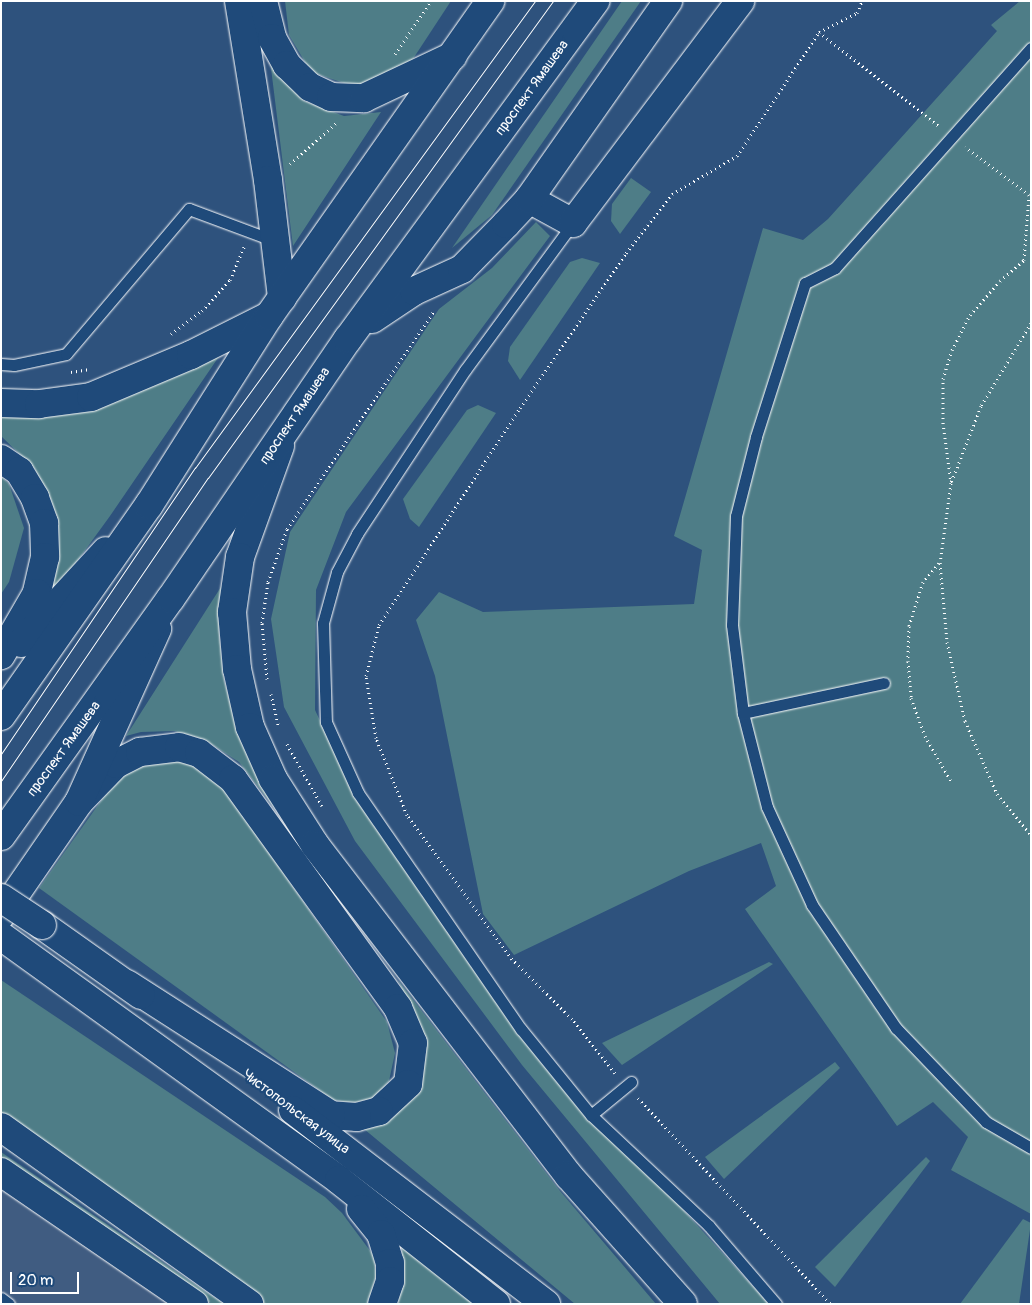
<!DOCTYPE html>
<meta charset="utf-8">
<style>
body{margin:0}
#map{position:relative;width:1032px;height:1305px;overflow:hidden;background:#2e527d;font-family:Pangolin,sans-serif}
div>[style]{position:absolute}
.built>*{inset:0;background:#405c81}
.green>*{inset:0;background:#4e7d87}
.path>*{height:3px;margin-top:-1.5px;transform-origin:0;background:repeating-linear-gradient(90deg,#fff 0 1px,transparent 0 5px)}
.roads{filter:drop-shadow(0 0 1px #fff) drop-shadow(0 0 1px #fff)}
.lane>*{height:11px;margin:-5.5px;padding:0 5.5px;transform-origin:5.5px;border-radius:5.5px;background:#1f4a7a}
.secondary>*{height:28px;margin:-14px;padding:0 14px;transform-origin:14px;border-radius:14px;background:#1f4a7a}
.primary>*{height:28px;margin:-14px;padding:0 14px;transform-origin:14px;border-radius:14px;background:#1f4a7a}
.tram>*{height:1px;margin:-0.5px;padding:0 0.5px;transform-origin:0.5px;border-radius:0.5px;background:#fff}
.bridges{filter:drop-shadow(0 0 1px #fff) drop-shadow(0 0 1px #fff)}
.secondary-bridge>*{height:28px;margin:-14px;padding:0 14px;transform-origin:14px;border-radius:14px;background:#1f4a7a}
span{translate:-50% -50%;white-space:nowrap;text-align:center;line-height:1.15;-webkit-text-stroke:4.5px #1f4a7a;paint-order:stroke}
.street-label{font-size:14px;color:#fff}
.frame{position:absolute;inset:0;border:2px solid #fff;pointer-events:none}
.scale{position:absolute;left:10px;top:1272px;width:69px;height:22px;box-sizing:border-box;border:2px solid #fff;border-top:0;padding-left:6px;font-size:15px;line-height:18px;white-space:nowrap;color:#fff;-webkit-text-stroke:4px #1f4a7a;paint-order:stroke}
</style>
<div id="map">
<div class="built">
<i style="clip-path:polygon(1px 1181px,180px 1304px,1px 1304px)"></i>
</div>
<div class="green">
<i style="clip-path:polygon(285px 1px,451px 1px,407px 68px,362px 89px,311px 72px,289px 35px)"></i>
<i style="clip-path:polygon(622px 1px,641px 1px,492px 215px,452px 248px)"></i>
<i style="clip-path:polygon(1020px 1px,1031px 1px,1031px 1214px,951px 1170px,968px 1137px,933px 1102px,897px 1126px,745px 909px,776px 886px,761px 843px,689px 871px,514px 955px,483px 914px,435px 676px,416px 620px,439px 592px,483px 612px,694px 604px,702px 550px,674px 536px,763px 228px,803px 240px,828px 219px,997px 31px,991px 25px)"></i>
<i style="clip-path:polygon(270px 60px,304px 101px,344px 116px,381px 112px,293px 246px)"></i>
<i style="clip-path:polygon(631px 178px,651px 192px,620px 234px,611px 221px,612px 204px)"></i>
<i style="clip-path:polygon(536px 222px,550px 236px,346px 512px,316px 590px,315px 710px,357px 799px,517px 1028px,769px 1304px,720px 1304px,522px 1065px,355px 841px,284px 707px,271px 619px,290px 532px,439px 309px,492px 268px)"></i>
<i style="clip-path:polygon(582px 258px,600px 263px,520px 380px,508px 361px,510px 347px,570px 262px)"></i>
<i style="clip-path:polygon(220px 355px,110px 516px,46px 604px,58px 530px,35px 469px,1px 436px,1px 414px,82px 410px,148px 388px)"></i>
<i style="clip-path:polygon(478px 405px,496px 413px,419px 527px,410px 519px,403px 499px,467px 410px)"></i>
<i style="clip-path:polygon(1px 476px,9px 484px,24px 528px,9px 582px,1px 594px)"></i>
<i style="clip-path:polygon(226px 579px,219px 633px,224px 680px,238px 731px,280px 815px,239px 762px,205px 740px,174px 731px,141px 732px,126px 736px)"></i>
<i style="clip-path:polygon(161px 761px,188px 761px,222px 785px,387px 1022px,395px 1053px,389px 1081px,375px 1098px,353px 1103px,333px 1100px,39px 888px,118px 777px,137px 766px)"></i>
<i style="clip-path:polygon(769px 962px,773px 964px,622px 1065px,602px 1043px)"></i>
<i style="clip-path:polygon(1px 980px,325px 1197px,342px 1213px,374px 1256px,376px 1276px,368px 1304px,262px 1304px,1px 1114px)"></i>
<i style="clip-path:polygon(398px 980px,560px 1191px,656px 1304px,575px 1304px,364px 1129px,388px 1117px,411px 1009px)"></i>
<i style="clip-path:polygon(835px 1062px,840px 1068px,724px 1179px,705px 1157px)"></i>
<i style="clip-path:polygon(1px 1152px,224px 1304px,212px 1304px,1px 1159px)"></i>
<i style="clip-path:polygon(926px 1157px,930px 1161px,835px 1287px,815px 1267px)"></i>
<i style="clip-path:polygon(1023px 1219px,1031px 1223px,1019px 1304px,960px 1304px)"></i>
<i style="clip-path:polygon(402px 1247px,473px 1304px,398px 1304px,402px 1283px)"></i>
</div>
<div class="path">
<i style="left:819px;top:32px;width:152px;rotate:38.1deg"></i>
<i style="left:395px;top:54px;width:64px;rotate:-55.8deg"></i>
<i style="left:290px;top:164px;width:62px;rotate:-41.7deg"></i>
<i style="left:1031px;top:323px;width:97px;rotate:121.1deg"></i>
<i style="left:981px;top:406px;width:83px;rotate:111.3deg"></i>
<i style="left:951px;top:483px;width:81px;rotate:97.8deg"></i>
<i style="left:940px;top:563px;width:79px;rotate:84.9deg"></i>
<i style="left:947px;top:642px;width:81px;rotate:77.2deg"></i>
<i style="left:965px;top:721px;width:80px;rotate:66.3deg"></i>
<i style="left:997px;top:794px;width:53px;rotate:50.3deg"></i>
<i style="left:171px;top:334px;width:39px;rotate:-37deg"></i>
<i style="left:202px;top:311px;width:42px;rotate:-47.9deg"></i>
<i style="left:230px;top:280px;width:36px;rotate:-67deg"></i>
<i style="left:71px;top:372px;width:19px;rotate:-9deg"></i>
<i style="left:951px;top:483px;width:61px;rotate:-97.6deg"></i>
<i style="left:943px;top:423px;width:44px;rotate:-90deg"></i>
<i style="left:943px;top:379px;width:30px;rotate:-73deg"></i>
<i style="left:952px;top:350px;width:39px;rotate:-63deg"></i>
<i style="left:970px;top:315px;width:45px;rotate:-48.6deg"></i>
<i style="left:1000px;top:281px;width:32px;rotate:-41deg"></i>
<i style="left:1024px;top:260px;width:65px;rotate:-85.6deg"></i>
<i style="left:1029px;top:195px;width:80px;rotate:-143.1deg"></i>
<i style="left:939px;top:563px;width:25px;rotate:130deg"></i>
<i style="left:923px;top:582px;width:46px;rotate:107.7deg"></i>
<i style="left:909px;top:626px;width:35px;rotate:92deg"></i>
<i style="left:908px;top:661px;width:37px;rotate:85deg"></i>
<i style="left:911px;top:698px;width:40px;rotate:69.8deg"></i>
<i style="left:925px;top:736px;width:54px;rotate:60.1deg"></i>
<i style="left:267px;top:679px;width:56px;rotate:-95.1deg"></i>
<i style="left:262px;top:623px;width:41px;rotate:-81.7deg"></i>
<i style="left:268px;top:582px;width:56px;rotate:-70.3deg"></i>
<i style="left:287px;top:529px;width:263px;rotate:-56deg"></i>
<i style="left:271px;top:694px;width:32px;rotate:77deg"></i>
<i style="left:287px;top:744px;width:71px;rotate:60.6deg"></i>
<i style="left:615px;top:1073px;width:69px;rotate:-128.5deg"></i>
<i style="left:572px;top:1019px;width:85px;rotate:-135deg"></i>
<i style="left:512px;top:959px;width:178px;rotate:-126.1deg"></i>
<i style="left:407px;top:815px;width:83px;rotate:-111.9deg"></i>
<i style="left:376px;top:738px;width:63px;rotate:-99.2deg"></i>
<i style="left:366px;top:676px;width:53px;rotate:-75.7deg"></i>
<i style="left:379px;top:625px;width:259px;rotate:-57deg"></i>
<i style="left:520px;top:408px;width:188px;rotate:-55.6deg"></i>
<i style="left:626px;top:253px;width:75px;rotate:-52.1deg"></i>
<i style="left:672px;top:194px;width:75px;rotate:-30.3deg"></i>
<i style="left:737px;top:156px;width:149px;rotate:-56.5deg"></i>
<i style="left:819px;top:32px;width:42px;rotate:-26.6deg"></i>
<i style="left:857px;top:13px;width:13px;rotate:-67deg"></i>
<i style="left:638px;top:1098px;width:282px;rotate:46.9deg"></i>
</div>
<div class="roads">
<div class="lane">
<i style="left:1031px;top:48px;width:295px;rotate:131.7deg"></i>
<i style="left:835px;top:268px;width:34px;rotate:153deg"></i>
<i style="left:805px;top:283px;width:162px;rotate:107.7deg"></i>
<i style="left:756px;top:437px;width:81px;rotate:104.2deg"></i>
<i style="left:736px;top:516px;width:109px;rotate:92.1deg"></i>
<i style="left:732px;top:625px;width:89px;rotate:82.9deg"></i>
<i style="left:743px;top:713px;width:97px;rotate:75.7deg"></i>
<i style="left:767px;top:807px;width:108px;rotate:65.3deg"></i>
<i style="left:812px;top:905px;width:149px;rotate:55.7deg"></i>
<i style="left:896px;top:1028px;width:130px;rotate:46.2deg"></i>
<i style="left:986px;top:1122px;width:52px;rotate:30deg"></i>
<i style="left:573px;top:223px;width:182px;rotate:126.3deg"></i>
<i style="left:465px;top:370px;width:196px;rotate:123.4deg"></i>
<i style="left:357px;top:534px;width:43px;rotate:117.8deg"></i>
<i style="left:337px;top:572px;width:53px;rotate:105.4deg"></i>
<i style="left:323px;top:623px;width:99px;rotate:88.3deg"></i>
<i style="left:326px;top:722px;width:78px;rotate:65.7deg"></i>
<i style="left:358px;top:793px;width:287px;rotate:55.4deg"></i>
<i style="left:521px;top:1029px;width:111px;rotate:50.9deg"></i>
<i style="left:591px;top:1115px;width:162px;rotate:43.2deg"></i>
<i style="left:709px;top:1226px;width:103px;rotate:49.3deg"></i>
<i style="left:1px;top:364px;width:13px;rotate:4deg"></i>
<i style="left:14px;top:365px;width:53px;rotate:-11.9deg"></i>
<i style="left:66px;top:354px;width:190px;rotate:-49.7deg"></i>
<i style="left:189px;top:209px;width:92px;rotate:20.4deg"></i>
<i style="left:743px;top:713px;width:144px;rotate:-12deg"></i>
<i style="left:591px;top:1115px;width:52px;rotate:-39.5deg"></i>
<i style="left:1px;top:1298px;width:10px;rotate:37deg"></i>
</div>
<div class="secondary">
<i style="left:1px;top:403px;width:38px;rotate:2deg"></i>
<i style="left:39px;top:404px;width:52px;rotate:-7.7deg"></i>
<i style="left:91px;top:397px;width:108px;rotate:-22.8deg"></i>
<i style="left:191px;top:355px;width:87px;rotate:-26.6deg"></i>
<i style="left:280px;top:446px;width:118px;rotate:109.8deg"></i>
<i style="left:240px;top:557px;width:56px;rotate:98.3deg"></i>
<i style="left:232px;top:612px;width:57px;rotate:85deg"></i>
<i style="left:237px;top:669px;width:59px;rotate:77.4deg"></i>
<i style="left:250px;top:727px;width:57px;rotate:66.1deg"></i>
<i style="left:273px;top:779px;width:78px;rotate:57.5deg"></i>
<i style="left:315px;top:845px;width:417px;rotate:52.5deg"></i>
<i style="left:569px;top:1176px;width:171px;rotate:48.3deg"></i>
<i style="left:1px;top:459px;width:22px;rotate:34deg"></i>
<i style="left:19px;top:471px;width:31px;rotate:59deg"></i>
<i style="left:35px;top:498px;width:27px;rotate:70deg"></i>
<i style="left:44px;top:523px;width:34px;rotate:88deg"></i>
<i style="left:45px;top:557px;width:37px;rotate:103deg"></i>
<i style="left:37px;top:593px;width:72px;rotate:120.1deg"></i>
<i style="left:21px;top:643px;width:125px;rotate:-47.3deg"></i>
<i style="left:79px;top:802px;width:53px;rotate:-45.8deg"></i>
<i style="left:116px;top:764px;width:27px;rotate:-27deg"></i>
<i style="left:140px;top:752px;width:39px;rotate:-7deg"></i>
<i style="left:179px;top:747px;width:21px;rotate:17deg"></i>
<i style="left:199px;top:753px;width:43px;rotate:37.4deg"></i>
<i style="left:233px;top:779px;width:282px;rotate:54.2deg"></i>
<i style="left:398px;top:1008px;width:38px;rotate:67deg"></i>
<i style="left:413px;top:1043px;width:41px;rotate:97deg"></i>
<i style="left:408px;top:1084px;width:40px;rotate:137deg"></i>
<i style="left:379px;top:1111px;width:23px;rotate:165deg"></i>
<i style="left:357px;top:1117px;width:26px;rotate:-176deg"></i>
<i style="left:331px;top:1115px;width:242px;rotate:-147.3deg"></i>
<i style="left:1px;top:915px;width:137px;rotate:-55.4deg"></i>
<i style="left:79px;top:802px;width:190px;rotate:-65.7deg"></i>
<i style="left:42px;top:925px;width:121px;rotate:35.3deg"></i>
<i style="left:1px;top:936px;width:417px;rotate:35.8deg"></i>
<i style="left:339px;top:1180px;width:200px;rotate:38.3deg"></i>
<i style="left:293px;top:1110px;width:319px;rotate:37.5deg"></i>
<i style="left:1px;top:1127px;width:305px;rotate:35.5deg"></i>
<i style="left:1px;top:1172px;width:234px;rotate:34.4deg"></i>
<i style="left:361px;top:1209px;width:32px;rotate:51deg"></i>
<i style="left:381px;top:1234px;width:30px;rotate:73deg"></i>
<i style="left:390px;top:1263px;width:18px;rotate:90deg"></i>
<i style="left:390px;top:1281px;width:24px;rotate:109deg"></i>
</div>
<div class="primary">
<i style="left:239px;top:1px;width:181px;rotate:80.8deg"></i>
<i style="left:268px;top:180px;width:119px;rotate:83.2deg"></i>
<i style="left:263px;top:1px;width:38px;rotate:76deg"></i>
<i style="left:272px;top:38px;width:31px;rotate:61deg"></i>
<i style="left:287px;top:65px;width:32px;rotate:44deg"></i>
<i style="left:310px;top:87px;width:23px;rotate:25deg"></i>
<i style="left:331px;top:97px;width:33px;rotate:2deg"></i>
<i style="left:364px;top:98px;width:98px;rotate:-25.3deg"></i>
<i style="left:529px;top:199px;width:50px;rotate:28.6deg"></i>
<i style="left:573px;top:223px;width:278px;rotate:-53deg"></i>
<i style="left:372px;top:319px;width:50px;rotate:-33.7deg"></i>
<i style="left:414px;top:291px;width:53px;rotate:-24.6deg"></i>
<i style="left:462px;top:269px;width:63px;rotate:-45.6deg"></i>
<i style="left:506px;top:224px;width:34px;rotate:-47deg"></i>
<i style="left:529px;top:199px;width:242px;rotate:-54.9deg"></i>
<i style="left:1px;top:716px;width:258px;rotate:-55deg"></i>
<i style="left:149px;top:505px;width:224px;rotate:-57.6deg"></i>
<i style="left:269px;top:316px;width:385px;rotate:-54.9deg"></i>
<i style="left:1px;top:836px;width:292px;rotate:-54.5deg"></i>
<i style="left:171px;top:598px;width:314px;rotate:-55.7deg"></i>
<i style="left:348px;top:339px;width:419px;rotate:-53.8deg"></i>
</div>
</div>
<div class="tram">
<i style="left:1px;top:754px;width:346px;rotate:-55.9deg"></i>
<i style="left:195px;top:468px;width:578px;rotate:-53.94deg"></i>
<i style="left:1px;top:781px;width:367px;rotate:-55.7deg"></i>
<i style="left:208px;top:478px;width:589px;rotate:-54.12deg"></i>
</div>
<div class="bridges">
<div class="secondary-bridge">
<i style="left:1px;top:898px;width:49px;rotate:33.4deg"></i>
</div>
</div>
<div class="street-label">
<span style="left:532px;top:88px;rotate:-54deg">проспект Ямашева</span>
<span style="left:295px;top:416px;rotate:-56deg">проспект Ямашева</span>
<span style="left:64px;top:749px;rotate:-54deg">проспект Ямашева</span>
<span style="left:296px;top:1112px;rotate:37deg">Чистопольская улица</span>
</div>
<div class="frame"></div>
<div class="scale">20 m</div>
</div>
